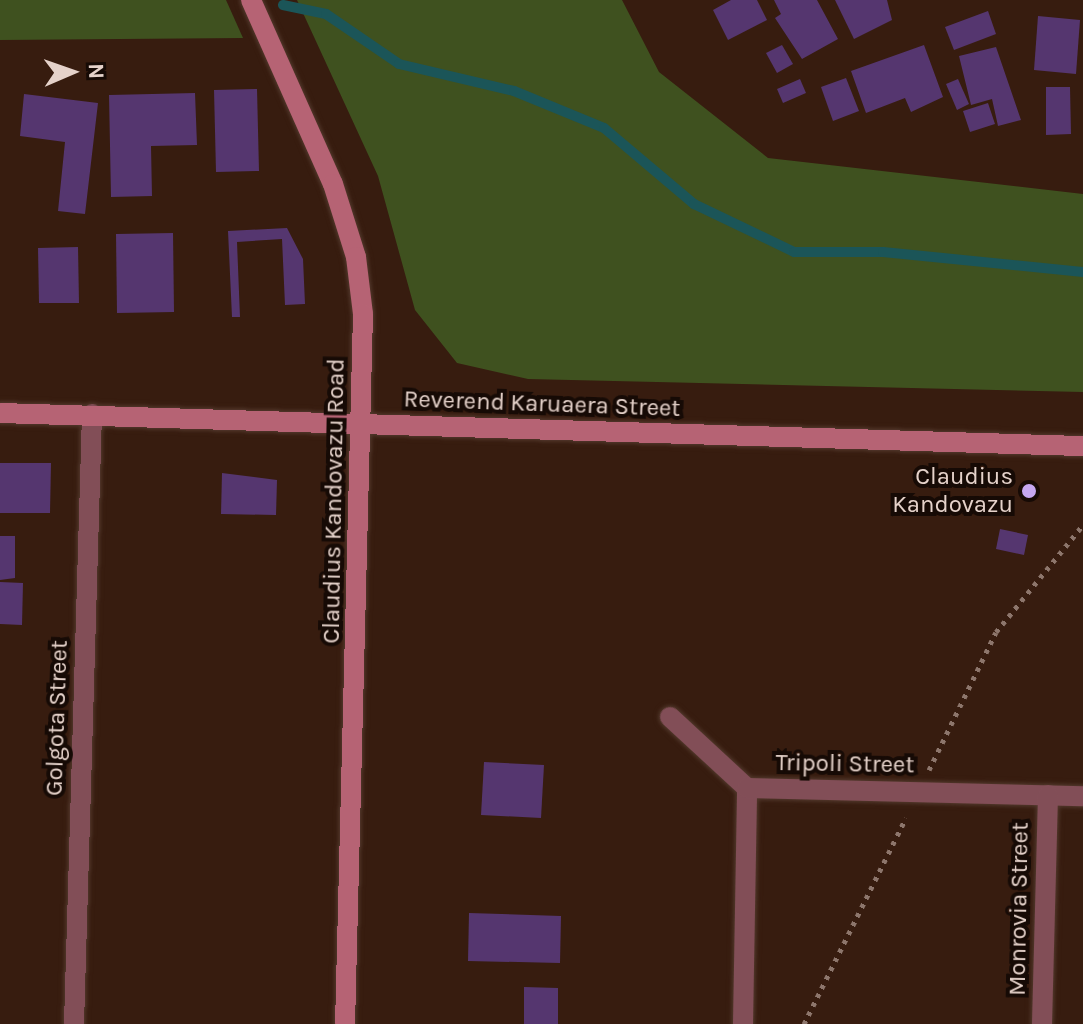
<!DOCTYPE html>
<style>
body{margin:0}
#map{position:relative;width:1083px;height:1024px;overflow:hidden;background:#371c0f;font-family:Karla,sans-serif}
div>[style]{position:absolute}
.green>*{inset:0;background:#3f511f}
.stream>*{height:10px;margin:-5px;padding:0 5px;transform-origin:5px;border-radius:5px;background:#1b5558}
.building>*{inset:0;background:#55366f}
.path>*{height:5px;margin-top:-2.5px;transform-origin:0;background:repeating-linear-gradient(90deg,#8d766c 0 4px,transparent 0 10px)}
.roads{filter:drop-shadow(0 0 2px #53392d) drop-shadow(0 0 2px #53392d)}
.street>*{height:20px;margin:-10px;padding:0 10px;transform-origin:10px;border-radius:10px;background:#824e57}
.secondary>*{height:20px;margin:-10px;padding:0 10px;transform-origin:10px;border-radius:10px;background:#b66374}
.dots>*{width:22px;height:22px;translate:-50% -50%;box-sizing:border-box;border:4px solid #160a05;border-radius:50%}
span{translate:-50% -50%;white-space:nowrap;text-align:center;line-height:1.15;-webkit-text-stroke:8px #160a05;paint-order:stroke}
.street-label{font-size:24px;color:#e5d2ca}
.poi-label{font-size:24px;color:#e5d2ca}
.right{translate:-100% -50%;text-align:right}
.north{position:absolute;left:32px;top:32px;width:80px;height:80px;-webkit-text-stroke:6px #160a05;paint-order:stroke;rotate:88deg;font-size:22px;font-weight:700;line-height:32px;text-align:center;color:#e5d2ca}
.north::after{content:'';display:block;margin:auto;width:28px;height:36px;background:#e5d2ca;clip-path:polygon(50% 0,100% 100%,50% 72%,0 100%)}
</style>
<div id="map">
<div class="green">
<i style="clip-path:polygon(0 0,226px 0,243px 38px,0 40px)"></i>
<i style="clip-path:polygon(297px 0,622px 0,659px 72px,768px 158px,1083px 194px,1083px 392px,528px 379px,457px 363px,415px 310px,378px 176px)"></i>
</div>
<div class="stream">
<i style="left:283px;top:5px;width:44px;rotate:11.8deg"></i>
<i style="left:326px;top:14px;width:88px;rotate:34.4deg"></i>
<i style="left:399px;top:64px;width:118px;rotate:13.2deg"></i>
<i style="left:514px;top:91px;width:97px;rotate:22.3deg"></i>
<i style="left:604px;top:128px;width:118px;rotate:40.2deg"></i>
<i style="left:694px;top:204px;width:111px;rotate:25.6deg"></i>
<i style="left:794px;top:252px;width:89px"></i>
<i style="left:883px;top:252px;width:201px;rotate:5.7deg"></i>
</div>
<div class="building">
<i style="clip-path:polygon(731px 0,757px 0,767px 20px,728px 40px,713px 10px)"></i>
<i style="clip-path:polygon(774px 0,817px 0,838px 39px,802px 59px,775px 18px,781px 14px)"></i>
<i style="clip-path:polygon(835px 0,887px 0,892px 20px,854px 39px)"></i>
<i style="clip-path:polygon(988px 11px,996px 34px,954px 50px,945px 27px)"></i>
<i style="clip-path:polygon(1038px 16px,1080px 20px,1076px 74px,1034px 70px)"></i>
<i style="clip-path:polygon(782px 45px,793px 64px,777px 73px,766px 53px)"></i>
<i style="clip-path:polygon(924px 45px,943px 97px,911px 112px,905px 98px,866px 113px,851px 71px)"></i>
<i style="clip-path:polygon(996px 47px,1021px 120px,998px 126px,992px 99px,971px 105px,959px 56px)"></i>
<i style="clip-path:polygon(846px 78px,859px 111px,833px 121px,821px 87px)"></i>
<i style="clip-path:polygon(800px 79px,806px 93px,783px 103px,777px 89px)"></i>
<i style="clip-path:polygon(958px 79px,969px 104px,957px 110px,946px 84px)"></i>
<i style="clip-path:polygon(1046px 87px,1070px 87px,1071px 134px,1046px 135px)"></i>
<i style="clip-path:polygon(257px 89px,259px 171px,216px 172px,214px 90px)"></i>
<i style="clip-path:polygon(195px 93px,197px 145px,151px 146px,152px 196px,111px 197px,109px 95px)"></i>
<i style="clip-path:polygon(24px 94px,98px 103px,85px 214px,58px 211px,65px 142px,20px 136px)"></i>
<i style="clip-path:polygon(988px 103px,995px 124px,970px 132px,963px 111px)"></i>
<i style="clip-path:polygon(287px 228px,303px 259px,305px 304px,285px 305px,282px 239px,237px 242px,240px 317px,232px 317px,228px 231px)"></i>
<i style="clip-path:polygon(173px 233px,174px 312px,117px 313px,116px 234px)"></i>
<i style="clip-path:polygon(78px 247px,79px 303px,39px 303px,38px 248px)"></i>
<i style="clip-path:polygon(0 463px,51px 463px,50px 513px,0 513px)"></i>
<i style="clip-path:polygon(222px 473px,277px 480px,276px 515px,221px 514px)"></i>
<i style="clip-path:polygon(1000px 529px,1028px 535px,1024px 555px,996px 549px)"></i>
<i style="clip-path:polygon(0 536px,15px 536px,15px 578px,0 580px)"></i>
<i style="clip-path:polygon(0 582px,23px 583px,22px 625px,0 624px)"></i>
<i style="clip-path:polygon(484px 762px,544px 765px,541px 818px,481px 815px)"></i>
<i style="clip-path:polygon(469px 913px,561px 916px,560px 963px,468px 961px)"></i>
<i style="clip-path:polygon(524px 987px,558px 988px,558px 1024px,524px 1024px)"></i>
</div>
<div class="path">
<i style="left:929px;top:770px;width:153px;rotate:-64.1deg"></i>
<i style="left:996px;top:632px;width:138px;rotate:-50.9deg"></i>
<i style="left:804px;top:1024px;width:230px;rotate:-63.7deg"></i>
</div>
<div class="roads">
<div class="street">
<i style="left:670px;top:717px;width:105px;rotate:42.7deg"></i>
<i style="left:74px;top:1024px;width:610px;rotate:-88.31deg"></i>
<i style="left:743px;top:1024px;width:236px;rotate:-89deg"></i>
<i style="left:747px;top:788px;width:336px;rotate:1.4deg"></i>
<i style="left:1042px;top:1024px;width:229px;rotate:-88.5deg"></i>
</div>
<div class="secondary">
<i style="left:251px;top:0;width:201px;rotate:66deg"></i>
<i style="left:333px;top:184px;width:77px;rotate:72.5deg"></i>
<i style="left:356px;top:257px;width:57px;rotate:83deg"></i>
<i style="left:363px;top:314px;width:710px;rotate:91.45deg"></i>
<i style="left:0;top:413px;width:1084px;rotate:1.75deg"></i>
</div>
</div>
<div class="dots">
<i style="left:1029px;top:491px;background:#c5a7f1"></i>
</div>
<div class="street-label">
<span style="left:542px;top:404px;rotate:2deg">Reverend Karuaera Street</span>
<span style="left:334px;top:501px;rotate:-89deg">Claudius Kandovazu Road</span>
<span style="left:57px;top:718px;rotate:-88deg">Golgota Street</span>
<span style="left:845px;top:764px;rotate:1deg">Tripoli Street</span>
<span style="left:1019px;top:909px;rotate:-89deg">Monrovia Street</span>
</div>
<div class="poi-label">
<span class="right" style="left:1013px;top:491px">Claudius<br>Kandovazu</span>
</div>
<div class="north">N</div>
</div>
